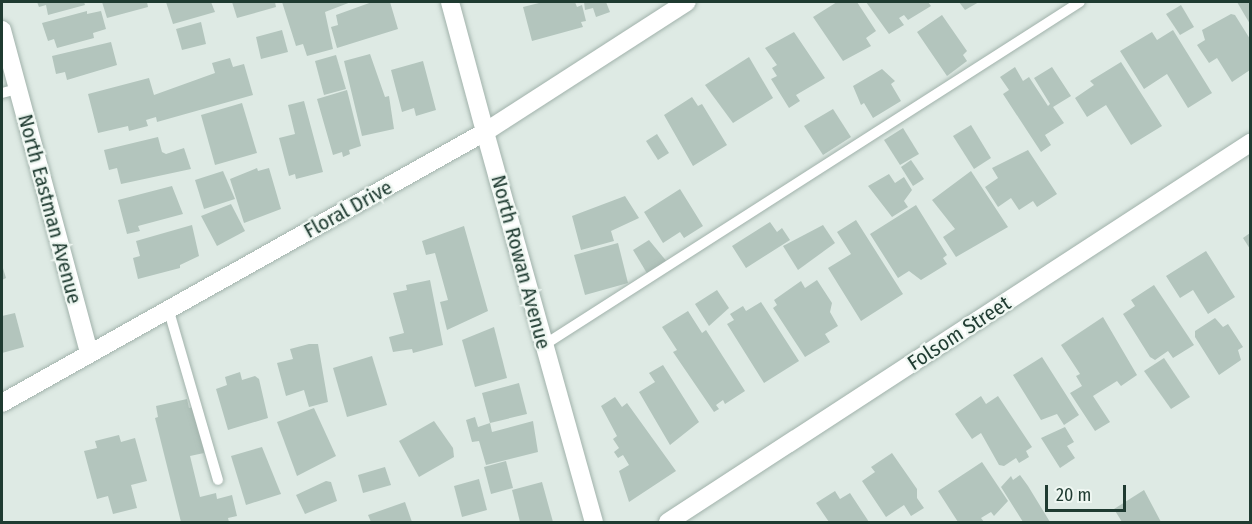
<!DOCTYPE html>
<style>
body{margin:0}
#map{position:relative;width:1252px;height:524px;overflow:hidden;background:#deeae4;font-family:"Fira Sans Condensed",sans-serif}
div>[style]{position:absolute}
.building>*{inset:0;background:#b3c5bd}
.roads{filter:drop-shadow(0 0 2px #a1b2ab) drop-shadow(0 0 2px #a1b2ab)}
.service>*{height:10px;margin:-5px;padding:0 5px;transform-origin:5px;border-radius:5px;background:#fff}
.minor>*{height:18px;margin:-9px;padding:0 9px;transform-origin:9px;border-radius:9px;background:#fff}
.tertiary>*{height:18px;margin:-9px;padding:0 9px;transform-origin:9px;border-radius:9px;background:#fff}
span{translate:-50% -50%;white-space:nowrap;text-align:center;line-height:1.15;-webkit-text-stroke:4.5px #eff7f2;paint-order:stroke}
.street-label{font-size:21px;color:#1f3b31}
.frame{position:absolute;inset:0;border:3px solid #1f3b31;pointer-events:none}
.scale{position:absolute;left:1045px;top:485px;width:81px;height:27px;box-sizing:border-box;border:3px solid #1f3b31;border-top:0;padding-left:8px;font-size:18px;line-height:21px;white-space:nowrap;color:#1f3b31;-webkit-text-stroke:4px #eff7f2;paint-order:stroke}
</style>
<div id="map">
<div class="building">
<i style="clip-path:polygon(37px 2px,84px 2px,85px 5px,48px 15px,46px 5px,39px 7px)"></i>
<i style="clip-path:polygon(102px 2px,147px 2px,148px 7px,107px 18px)"></i>
<i style="clip-path:polygon(166px 2px,211px 2px,215px 12px,173px 24px)"></i>
<i style="clip-path:polygon(232px 2px,275px 2px,276px 7px,237px 18px)"></i>
<i style="clip-path:polygon(282px 2px,351px 2px,325px 12px,333px 49px,307px 56px,303px 44px,296px 46px)"></i>
<i style="clip-path:polygon(372px 2px,390px 2px,398px 29px,337px 48px,331px 27px,338px 25px,336px 15px)"></i>
<i style="clip-path:polygon(543px 2px,575px 2px,577px 7px,582px 5px,586px 21px,581px 22px,583px 27px,532px 41px,523px 7px)"></i>
<i style="clip-path:polygon(584px 2px,606px 2px,610px 12px,596px 17px,593px 8px,585px 10px)"></i>
<i style="clip-path:polygon(837px 2px,857px 2px,876px 31px,866px 38px,871px 46px,843px 61px,813px 17px)"></i>
<i style="clip-path:polygon(866px 2px,928px 2px,931px 6px,908px 20px,904px 15px,899px 18px,904px 25px,889px 34px)"></i>
<i style="clip-path:polygon(959px 2px,979px 2px,965px 10px)"></i>
<i style="clip-path:polygon(1237px 2px,1250px 2px,1250px 24px)"></i>
<i style="clip-path:polygon(1181px 5px,1194px 27px,1180px 35px,1166px 14px)"></i>
<i style="clip-path:polygon(87px 11px,87px 14px,101px 11px,106px 29px,93px 33px,94px 38px,57px 48px,54px 39px,48px 41px,42px 23px)"></i>
<i style="clip-path:polygon(1231px 14px,1235px 15px,1250px 39px,1250px 70px,1232px 82px,1217px 58px,1209px 63px,1197px 45px,1205px 40px,1202px 30px)"></i>
<i style="clip-path:polygon(942px 15px,967px 51px,963px 55px,967px 61px,947px 76px,917px 32px)"></i>
<i style="clip-path:polygon(201px 22px,206px 44px,182px 50px,176px 29px)"></i>
<i style="clip-path:polygon(282px 30px,288px 52px,261px 59px,256px 37px)"></i>
<i style="clip-path:polygon(1173px 30px,1212px 93px,1188px 108px,1167px 74px,1144px 89px,1120px 51px,1152px 32px,1157px 40px)"></i>
<i style="clip-path:polygon(794px 32px,825px 78px,796px 95px,800px 101px,789px 108px,771px 79px,777px 76px,772px 68px,777px 65px,765px 48px)"></i>
<i style="clip-path:polygon(111px 42px,117px 65px,67px 80px,65px 72px,56px 74px,52px 56px)"></i>
<i style="clip-path:polygon(370px 54px,385px 97px,389px 96px,394px 129px,362px 136px,344px 61px)"></i>
<i style="clip-path:polygon(336px 55px,346px 89px,324px 95px,315px 61px)"></i>
<i style="clip-path:polygon(749px 57px,773px 98px,733px 123px,705px 85px)"></i>
<i style="clip-path:polygon(230px 58px,233px 67px,244px 64px,253px 95px,157px 122px,156px 117px,146px 120px,148px 126px,129px 131px,128px 126px,98px 133px,88px 94px,149px 78px,154px 95px,215px 73px,212px 63px)"></i>
<i style="clip-path:polygon(423px 61px,436px 110px,416px 116px,414px 108px,402px 112px,391px 70px)"></i>
<i style="clip-path:polygon(1121px 62px,1162px 126px,1131px 145px,1106px 105px,1087px 117px,1075px 98px,1094px 85px,1090px 81px)"></i>
<i style="clip-path:polygon(1015px 67px,1023px 81px,1029px 77px,1048px 106px,1050px 104px,1034px 78px,1052px 67px,1071px 96px,1053px 107px,1064px 123px,1045px 135px,1051px 145px,1041px 152px,1003px 94px,1009px 90px,1000px 77px)"></i>
<i style="clip-path:polygon(882px 69px,895px 81px,891px 84px,901px 101px,873px 118px,864px 103px,861px 105px,853px 86px)"></i>
<i style="clip-path:polygon(347px 90px,361px 146px,349px 150px,350px 154px,343px 157px,342px 152px,333px 155px,317px 99px)"></i>
<i style="clip-path:polygon(692px 97px,698px 106px,702px 104px,727px 145px,693px 166px,664px 115px)"></i>
<i style="clip-path:polygon(304px 101px,323px 172px,296px 179px,295px 174px,289px 176px,279px 138px,295px 134px,288px 105px)"></i>
<i style="clip-path:polygon(242px 103px,257px 153px,215px 165px,201px 115px)"></i>
<i style="clip-path:polygon(833px 109px,851px 137px,823px 155px,804px 126px)"></i>
<i style="clip-path:polygon(971px 125px,991px 158px,974px 169px,953px 136px)"></i>
<i style="clip-path:polygon(903px 128px,919px 154px,900px 165px,884px 140px)"></i>
<i style="clip-path:polygon(657px 134px,669px 153px,658px 160px,646px 141px)"></i>
<i style="clip-path:polygon(158px 137px,162px 152px,166px 154px,184px 148px,191px 169px,121px 184px,117px 168px,109px 170px,104px 150px)"></i>
<i style="clip-path:polygon(1028px 150px,1057px 194px,1037px 207px,1033px 201px,1019px 210px,1011px 198px,998px 207px,985px 187px,998px 178px,992px 168px)"></i>
<i style="clip-path:polygon(911px 160px,924px 179px,913px 186px,901px 167px)"></i>
<i style="clip-path:polygon(257px 168px,258px 171px,269px 168px,281px 209px,244px 223px,230px 179px)"></i>
<i style="clip-path:polygon(223px 171px,235px 199px,204px 209px,195px 180px)"></i>
<i style="clip-path:polygon(971px 171px,1008px 227px,956px 257px,943px 237px,955px 229px,932px 200px)"></i>
<i style="clip-path:polygon(889px 174px,895px 183px,904px 177px,912px 190px,904px 201px,908px 207px,892px 217px,868px 186px)"></i>
<i style="clip-path:polygon(172px 186px,183px 214px,138px 226px,140px 231px,127px 234px,118px 200px)"></i>
<i style="clip-path:polygon(680px 189px,703px 226px,684px 238px,680px 232px,663px 243px,644px 212px)"></i>
<i style="clip-path:polygon(625px 196px,639px 218px,611px 231px,614px 241px,581px 250px,572px 216px)"></i>
<i style="clip-path:polygon(231px 204px,245px 231px,217px 246px,201px 216px)"></i>
<i style="clip-path:polygon(916px 205px,947px 255px,943px 258px,947px 264px,921px 280px,909px 271px,898px 278px,870px 234px)"></i>
<i style="clip-path:polygon(856px 220px,903px 294px,861px 321px,828px 268px,851px 254px,837px 232px)"></i>
<i style="clip-path:polygon(770px 222px,777px 232px,782px 228px,790px 240px,746px 268px,732px 246px)"></i>
<i style="clip-path:polygon(192px 225px,199px 256px,180px 265px,180px 268px,138px 279px,133px 258px,140px 256px,136px 241px)"></i>
<i style="clip-path:polygon(823px 225px,835px 243px,798px 270px,783px 246px)"></i>
<i style="clip-path:polygon(464px 226px,488px 311px,447px 330px,440px 302px,448px 300px,435px 253px,426px 255px,422px 241px)"></i>
<i style="clip-path:polygon(1250px 233px,1250px 249px,1243px 238px)"></i>
<i style="clip-path:polygon(649px 240px,668px 263px,648px 275px,633px 250px)"></i>
<i style="clip-path:polygon(618px 243px,628px 283px,585px 295px,574px 255px)"></i>
<i style="clip-path:polygon(1206px 251px,1235px 297px,1208px 314px,1193px 290px,1180px 298px,1166px 276px)"></i>
<i style="clip-path:polygon(2px 265px,6px 278px,2px 280px)"></i>
<i style="clip-path:polygon(430px 280px,443px 345px,413px 353px,412px 349px,393px 352px,389px 337px,404px 333px,393px 293px,407px 290px,406px 285px)"></i>
<i style="clip-path:polygon(817px 280px,832px 303px,830px 312px,838px 326px,825px 334px,830px 342px,805px 357px,773px 308px,777px 305px,774px 300px,801px 281px,805px 288px)"></i>
<i style="clip-path:polygon(1154px 285px,1194px 345px,1173px 358px,1168px 351px,1155px 360px,1150px 357px,1123px 314px,1135px 306px,1131px 300px)"></i>
<i style="clip-path:polygon(717px 290px,729px 308px,709px 326px,695px 304px)"></i>
<i style="clip-path:polygon(761px 302px,799px 361px,764px 383px,727px 324px,734px 320px,730px 314px,743px 306px,746px 311px)"></i>
<i style="clip-path:polygon(688px 311px,702px 333px,706px 330px,745px 391px,725px 404px,723px 400px,716px 405px,719px 409px,714px 412px,673px 352px,677px 350px,662px 327px)"></i>
<i style="clip-path:polygon(15px 313px,24px 347px,2px 353px,2px 316px)"></i>
<i style="clip-path:polygon(1103px 317px,1137px 375px,1121px 386px,1117px 381px,1093px 396px,1110px 422px,1095px 431px,1070px 393px,1082px 386px,1076px 376px,1080px 374px,1061px 345px)"></i>
<i style="clip-path:polygon(1215px 318px,1223px 327px,1228px 324px,1243px 347px,1238px 350px,1241px 360px,1219px 375px,1195px 337px,1195px 331px)"></i>
<i style="clip-path:polygon(494px 327px,507px 378px,475px 387px,462px 340px)"></i>
<i style="clip-path:polygon(309px 344px,318px 344px,328px 402px,309px 407px,304px 390px,286px 396px,277px 363px,293px 359px,290px 349px)"></i>
<i style="clip-path:polygon(372px 356px,387px 405px,347px 417px,333px 368px)"></i>
<i style="clip-path:polygon(1042px 357px,1079px 415px,1064px 425px,1057px 414px,1041px 420px,1013px 375px)"></i>
<i style="clip-path:polygon(1164px 358px,1190px 397px,1171px 409px,1144px 371px)"></i>
<i style="clip-path:polygon(663px 365px,699px 422px,670px 445px,639px 392px,655px 382px,649px 373px)"></i>
<i style="clip-path:polygon(240px 372px,242px 380px,255px 376px,259px 379px,268px 418px,228px 430px,216px 389px,227px 385px,225px 377px)"></i>
<i style="clip-path:polygon(519px 383px,527px 414px,490px 423px,482px 393px)"></i>
<i style="clip-path:polygon(981px 396px,986px 404px,998px 396px,1032px 447px,1026px 451px,1029px 457px,1019px 463px,1016px 458px,1004px 466px,999px 465px,981px 433px,972px 439px,955px 414px)"></i>
<i style="clip-path:polygon(615px 397px,622px 407px,627px 403px,676px 471px,629px 502px,619px 471px,629px 465px,623px 455px,618px 458px,614px 452px,619px 448px,613px 439px,617px 436px,601px 406px)"></i>
<i style="clip-path:polygon(187px 399px,189px 408px,194px 407px,204px 444px,204px 453px,190px 456px,200px 497px,216px 493px,217px 499px,232px 495px,237px 516px,228px 518px,229px 522px,181px 522px,155px 418px,158px 417px,156px 406px)"></i>
<i style="clip-path:polygon(314px 408px,336px 456px,297px 476px,277px 422px)"></i>
<i style="clip-path:polygon(475px 417px,478px 427px,490px 423px,492px 432px,533px 421px,538px 452px,486px 465px,479px 441px,472px 442px,466px 420px)"></i>
<i style="clip-path:polygon(434px 421px,453px 448px,454px 457px,419px 477px,399px 441px)"></i>
<i style="clip-path:polygon(1065px 427px,1074px 442px,1067px 446px,1075px 458px,1060px 468px,1041px 438px)"></i>
<i style="clip-path:polygon(119px 435px,121px 442px,135px 438px,147px 481px,131px 485px,137px 508px,113px 514px,108px 496px,97px 499px,84px 451px,97px 448px,95px 441px)"></i>
<i style="clip-path:polygon(262px 447px,281px 494px,246px 505px,231px 456px)"></i>
<i style="clip-path:polygon(892px 453px,917px 489px,917px 498px,924px 508px,911px 516px,904px 505px,886px 517px,862px 481px,875px 472px,871px 467px)"></i>
<i style="clip-path:polygon(506px 461px,513px 488px,491px 494px,484px 467px)"></i>
<i style="clip-path:polygon(982px 462px,1008px 501px,994px 516px,991px 512px,981px 518px,984px 522px,958px 522px,938px 491px)"></i>
<i style="clip-path:polygon(385px 467px,391px 485px,363px 493px,358px 475px)"></i>
<i style="clip-path:polygon(1020px 475px,1028px 486px,1050px 522px,1023px 522px,1001px 487px,1011px 476px,1013px 480px)"></i>
<i style="clip-path:polygon(479px 479px,487px 510px,462px 517px,454px 486px)"></i>
<i style="clip-path:polygon(326px 481px,331px 482px,337px 501px,305px 514px,296px 495px)"></i>
<i style="clip-path:polygon(542px 482px,553px 522px,520px 522px,512px 490px)"></i>
<i style="clip-path:polygon(1144px 490px,1161px 522px,1122px 522px,1114px 509px)"></i>
<i style="clip-path:polygon(835px 491px,840px 499px,850px 493px,869px 522px,829px 522px,816px 503px)"></i>
<i style="clip-path:polygon(405px 502px,412px 522px,371px 522px,368px 515px)"></i>
</div>
<div class="roads">
<div class="service">
<i style="left:2px;top:93px;width:16px;rotate:-15deg"></i>
<i style="left:168px;top:308px;width:179px;rotate:73.8deg"></i>
<i style="left:544px;top:345px;width:636px;rotate:-32.62deg"></i>
</div>
<div class="minor">
<i style="left:2px;top:30px;width:335px;rotate:74.9deg"></i>
<i style="left:485px;top:132px;width:405px;rotate:74.4deg"></i>
<i style="left:668px;top:522px;width:695px;rotate:-33.07deg"></i>
</div>
<div class="tertiary">
<i style="left:450px;top:2px;width:135px;rotate:74.9deg"></i>
<i style="left:2px;top:403px;width:554px;rotate:-29.3deg"></i>
<i style="left:485px;top:132px;width:240px;rotate:-32.8deg"></i>
</div>
</div>
<div class="street-label">
<span style="left:50px;top:209px;rotate:75deg">North Eastman Avenue</span>
<span style="left:348px;top:209px;rotate:-29deg">Floral Drive</span>
<span style="left:521px;top:262px;rotate:75deg">North Rowan Avenue</span>
<span style="left:959px;top:333px;rotate:-33deg">Folsom Street</span>
</div>
<div class="frame"></div>
<div class="scale">20 m</div>
</div>
